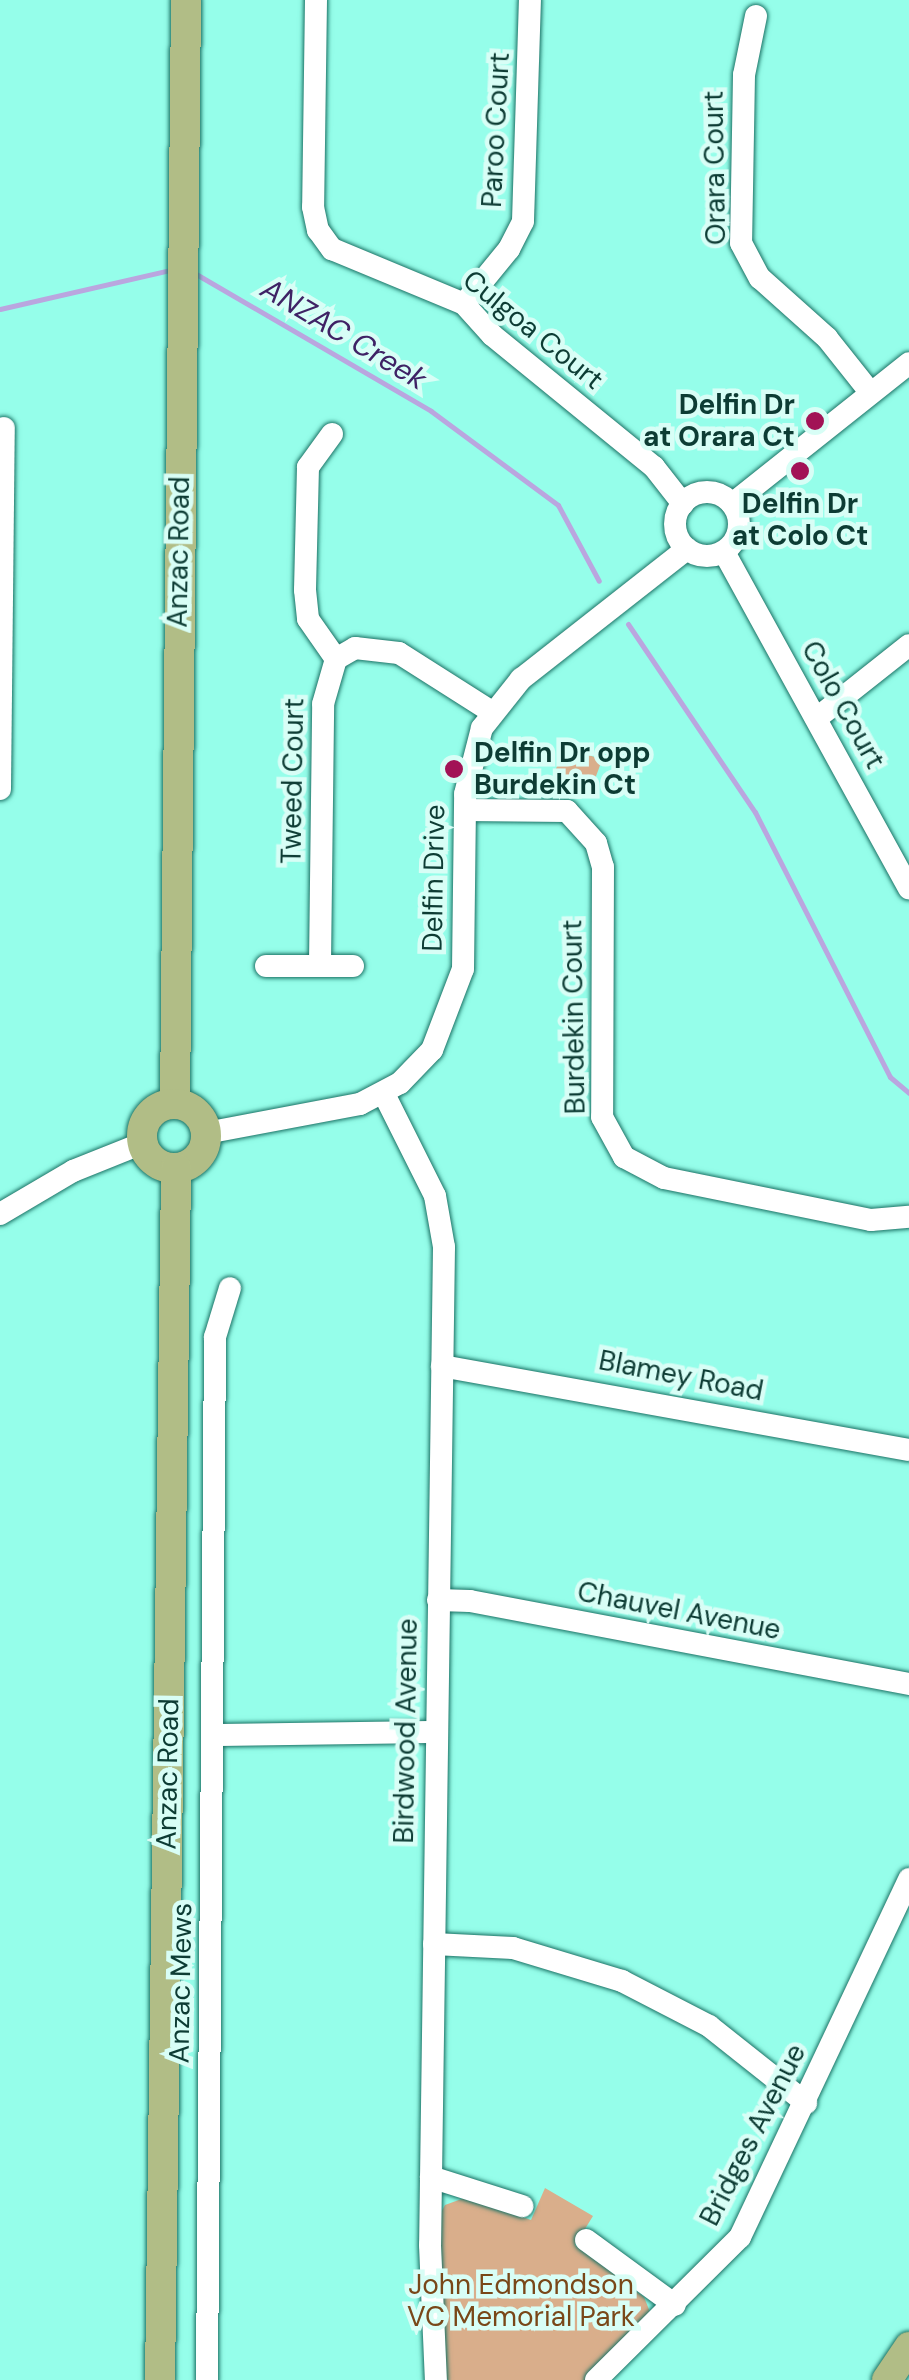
<!DOCTYPE html>
<style>
body{margin:0}
#map{position:relative;width:909px;height:2380px;overflow:hidden;background:#95feea;font-family:"DM Sans",sans-serif}
div>[style]{position:absolute}
.green>*{inset:0;background:#d9ae8b}
.stream>*{height:5px;margin:-2.5px;padding:0 2.5px;transform-origin:2.5px;border-radius:2.5px;background:#baa6df}
.roads{filter:drop-shadow(0 0 2px #1b7265) drop-shadow(0 0 2px #1b7265)}
.minor>*{height:22px;margin:-11px;padding:0 11px;transform-origin:11px;border-radius:11px;background:#fff}
.minor>.ring{margin:-11px;padding:0;box-sizing:content-box;background:none;border:22px solid #fff;border-radius:50%}
.major>*{height:30px;margin:-15px;padding:0 15px;transform-origin:15px;border-radius:15px;background:#b1bd86}
.major>.ring{margin:-15px;padding:0;box-sizing:content-box;background:none;border:30px solid #b1bd86;border-radius:50%}
.dots>*{width:28px;height:28px;translate:-50% -50%;box-sizing:border-box;border:5px solid #d8fef6;border-radius:50%}
span{translate:-50% -50%;white-space:nowrap;text-align:center;line-height:1.15;-webkit-text-stroke:9px #d8fef6;paint-order:stroke}
.street-label{font-size:28px;color:#0d3c34}
.poi-label{font-size:28px;color:#0d3c34;font-weight:700}
.right{translate:-100% -50%;text-align:right}
.left{translate:0 -50%;text-align:left}
.park-label{font-size:28px;color:#794718}
.water-label{font-size:30px;color:#3f2265;font-style:italic}
</style>
<div id="map">
<div class="green">
<i style="clip-path:polygon(566px 746px,602px 760px,592px 787px,555px 771px)"></i>
<i style="clip-path:polygon(545px 2188px,593px 2216px,575px 2245px,644px 2297px,650px 2312px,587px 2380px,448px 2380px,442px 2373px,438px 2218px,445px 2205px,467px 2197px,531px 2220px)"></i>
</div>
<div class="stream">
<i style="left:196px;top:274px;width:272px;rotate:30.2deg"></i>
<i style="left:431px;top:411px;width:158px;rotate:36.5deg"></i>
<i style="left:558px;top:505px;width:86px;rotate:61.7deg"></i>
<i style="left:0;top:309px;width:174px;rotate:-12.9deg"></i>
<i style="left:628px;top:624px;width:227px;rotate:56deg"></i>
<i style="left:755px;top:812px;width:297px;rotate:63deg"></i>
<i style="left:890px;top:1077px;width:25px;rotate:40deg"></i>
</div>
<div class="roads">
<div class="minor">
<i style="left:316px;top:0;width:207px;rotate:90.8deg"></i>
<i style="left:313px;top:207px;width:24px;rotate:78deg"></i>
<i style="left:318px;top:230px;width:24px;rotate:54deg"></i>
<i style="left:332px;top:249px;width:143px;rotate:22.6deg"></i>
<i style="left:464px;top:304px;width:42px;rotate:47.9deg"></i>
<i style="left:492px;top:335px;width:209px;rotate:39.2deg"></i>
<i style="left:654px;top:467px;width:47px;rotate:51.9deg"></i>
<i style="left:756px;top:16px;width:60px;rotate:101.5deg"></i>
<i style="left:744px;top:75px;width:168px;rotate:91deg"></i>
<i style="left:741px;top:243px;width:40px;rotate:62deg"></i>
<i style="left:760px;top:278px;width:90px;rotate:41.8deg"></i>
<i style="left:827px;top:338px;width:69px;rotate:51.5deg"></i>
<i style="left:464px;top:304px;width:71px;rotate:-50.7deg"></i>
<i style="left:509px;top:249px;width:31px;rotate:-63deg"></i>
<i style="left:523px;top:221px;width:221px;rotate:-88.2deg"></i>
<i style="left:332px;top:434px;width:41px;rotate:126deg"></i>
<i style="left:308px;top:467px;width:123px;rotate:91.4deg"></i>
<i style="left:305px;top:590px;width:29px;rotate:84deg"></i>
<i style="left:308px;top:619px;width:49px;rotate:55deg"></i>
<i class="ring" style="left:675px;top:492px;width:42px;height:42px"></i>
<i style="left:732px;top:504px;width:226px;rotate:-38.5deg"></i>
<i style="left:724px;top:552px;width:384px;rotate:61.2deg"></i>
<i style="left:817px;top:718px;width:117px;rotate:-38.4deg"></i>
<i style="left:0;top:789px;width:361px;rotate:-89.4deg"></i>
<i style="left:465px;top:810px;width:102px;rotate:0.6deg"></i>
<i style="left:567px;top:811px;width:43px;rotate:47.8deg"></i>
<i style="left:596px;top:843px;width:25px;rotate:74deg"></i>
<i style="left:603px;top:867px;width:250px;rotate:90.2deg"></i>
<i style="left:602px;top:1117px;width:46px;rotate:61.2deg"></i>
<i style="left:624px;top:1157px;width:45px;rotate:27.7deg"></i>
<i style="left:664px;top:1178px;width:211px;rotate:11.5deg"></i>
<i style="left:871px;top:1220px;width:38px;rotate:-5deg"></i>
<i style="left:320px;top:964px;width:260px;rotate:-89.3deg"></i>
<i style="left:323px;top:704px;width:47px;rotate:-73.9deg"></i>
<i style="left:336px;top:659px;width:22px;rotate:-30deg"></i>
<i style="left:355px;top:648px;width:44px;rotate:6.5deg"></i>
<i style="left:399px;top:653px;width:110px;rotate:32.4deg"></i>
<i style="left:266px;top:966px;width:87px"></i>
<i style="left:384px;top:1094px;width:114px;rotate:63.4deg"></i>
<i style="left:435px;top:1196px;width:52px;rotate:80deg"></i>
<i style="left:444px;top:1247px;width:998px;rotate:90.8deg"></i>
<i style="left:430px;top:2245px;width:135px;rotate:87.5deg"></i>
<i style="left:206px;top:1133px;width:157px;rotate:-10.7deg"></i>
<i style="left:360px;top:1104px;width:45px;rotate:-27.7deg"></i>
<i style="left:400px;top:1083px;width:46px;rotate:-45.9deg"></i>
<i style="left:432px;top:1050px;width:87px;rotate:-69.1deg"></i>
<i style="left:463px;top:969px;width:175px;rotate:-89.3deg"></i>
<i style="left:465px;top:794px;width:68px;rotate:-75.6deg"></i>
<i style="left:482px;top:728px;width:63px;rotate:-51.5deg"></i>
<i style="left:521px;top:679px;width:211px;rotate:-38.1deg"></i>
<i style="left:0;top:1214px;width:85px;rotate:-30.5deg"></i>
<i style="left:73px;top:1171px;width:75px;rotate:-21.8deg"></i>
<i style="left:442px;top:1366px;width:474px;rotate:10.2deg"></i>
<i style="left:438px;top:1600px;width:32px;rotate:2deg"></i>
<i style="left:470px;top:1601px;width:447px;rotate:10.7deg"></i>
<i style="left:213px;top:1735px;width:223px;rotate:-0.8deg"></i>
<i style="left:434px;top:1944px;width:79px;rotate:2.9deg"></i>
<i style="left:513px;top:1948px;width:114px;rotate:16.8deg"></i>
<i style="left:622px;top:1981px;width:98px;rotate:27.3deg"></i>
<i style="left:709px;top:2026px;width:124px;rotate:38.4deg"></i>
<i style="left:431px;top:2177px;width:96px;rotate:17.7deg"></i>
<i style="left:586px;top:2240px;width:110px;rotate:36.1deg"></i>
<i style="left:207px;top:2380px;width:1043px;rotate:-89.56deg"></i>
<i style="left:215px;top:1337px;width:51px;rotate:-73deg"></i>
<i style="left:596px;top:2380px;width:203px;rotate:-44.8deg"></i>
<i style="left:740px;top:2237px;width:396px;rotate:-64.7deg"></i>
</div>
<div class="major">
<i style="left:175px;top:1104px;width:1104px;rotate:-89.43deg"></i>
<i class="ring" style="left:142px;top:1104px;width:34px;height:34px"></i>
<i style="left:160px;top:2380px;width:1212px;rotate:-89.24deg"></i>
<i style="left:887px;top:2380px;width:40px;rotate:-56deg"></i>
</div>
</div>
<div class="dots">
<i style="left:815px;top:421px;background:#a21256"></i>
<i style="left:800px;top:471px;background:#a21256"></i>
<i style="left:454px;top:769px;background:#a21256"></i>
</div>
<div class="street-label">
<span style="left:496px;top:130px;rotate:-87deg">Paroo Court</span>
<span style="left:715px;top:168px;rotate:-91deg">Orara Court</span>
<span style="left:533px;top:330px;rotate:39deg">Culgoa Court</span>
<span style="left:179px;top:552px;rotate:-89deg">Anzac Road</span>
<span style="left:843px;top:705px;rotate:61deg">Colo Court</span>
<span style="left:293px;top:781px;rotate:-89deg">Tweed Court</span>
<span style="left:434px;top:878px;rotate:-89deg">Delfin Drive</span>
<span style="left:574px;top:1017px;rotate:-91deg">Burdekin Court</span>
<span style="left:681px;top:1376px;rotate:11deg">Blamey Road</span>
<span style="left:679px;top:1611px;rotate:11deg">Chauvel Avenue</span>
<span style="left:406px;top:1731px;rotate:-89deg">Birdwood Avenue</span>
<span style="left:168px;top:1774px;rotate:-89deg">Anzac Road</span>
<span style="left:181px;top:1983px;rotate:-89deg">Anzac Mews</span>
<span style="left:753px;top:2135px;rotate:-63deg">Bridges Avenue</span>
</div>
<div class="poi-label">
<span class="right" style="left:795px;top:421px">Delfin Dr<br>at Orara Ct</span>
<span style="left:800px;top:520px">Delfin Dr<br>at Colo Ct</span>
<span class="left" style="left:474px;top:769px">Delfin Dr opp<br>Burdekin Ct</span>
</div>
<div class="park-label">
<span style="left:521px;top:2301px">John Edmondson<br>VC Memorial Park</span>
</div>
<div class="water-label">
<span style="left:344px;top:334px;rotate:31deg">ANZAC Creek</span>
</div>
</div>
